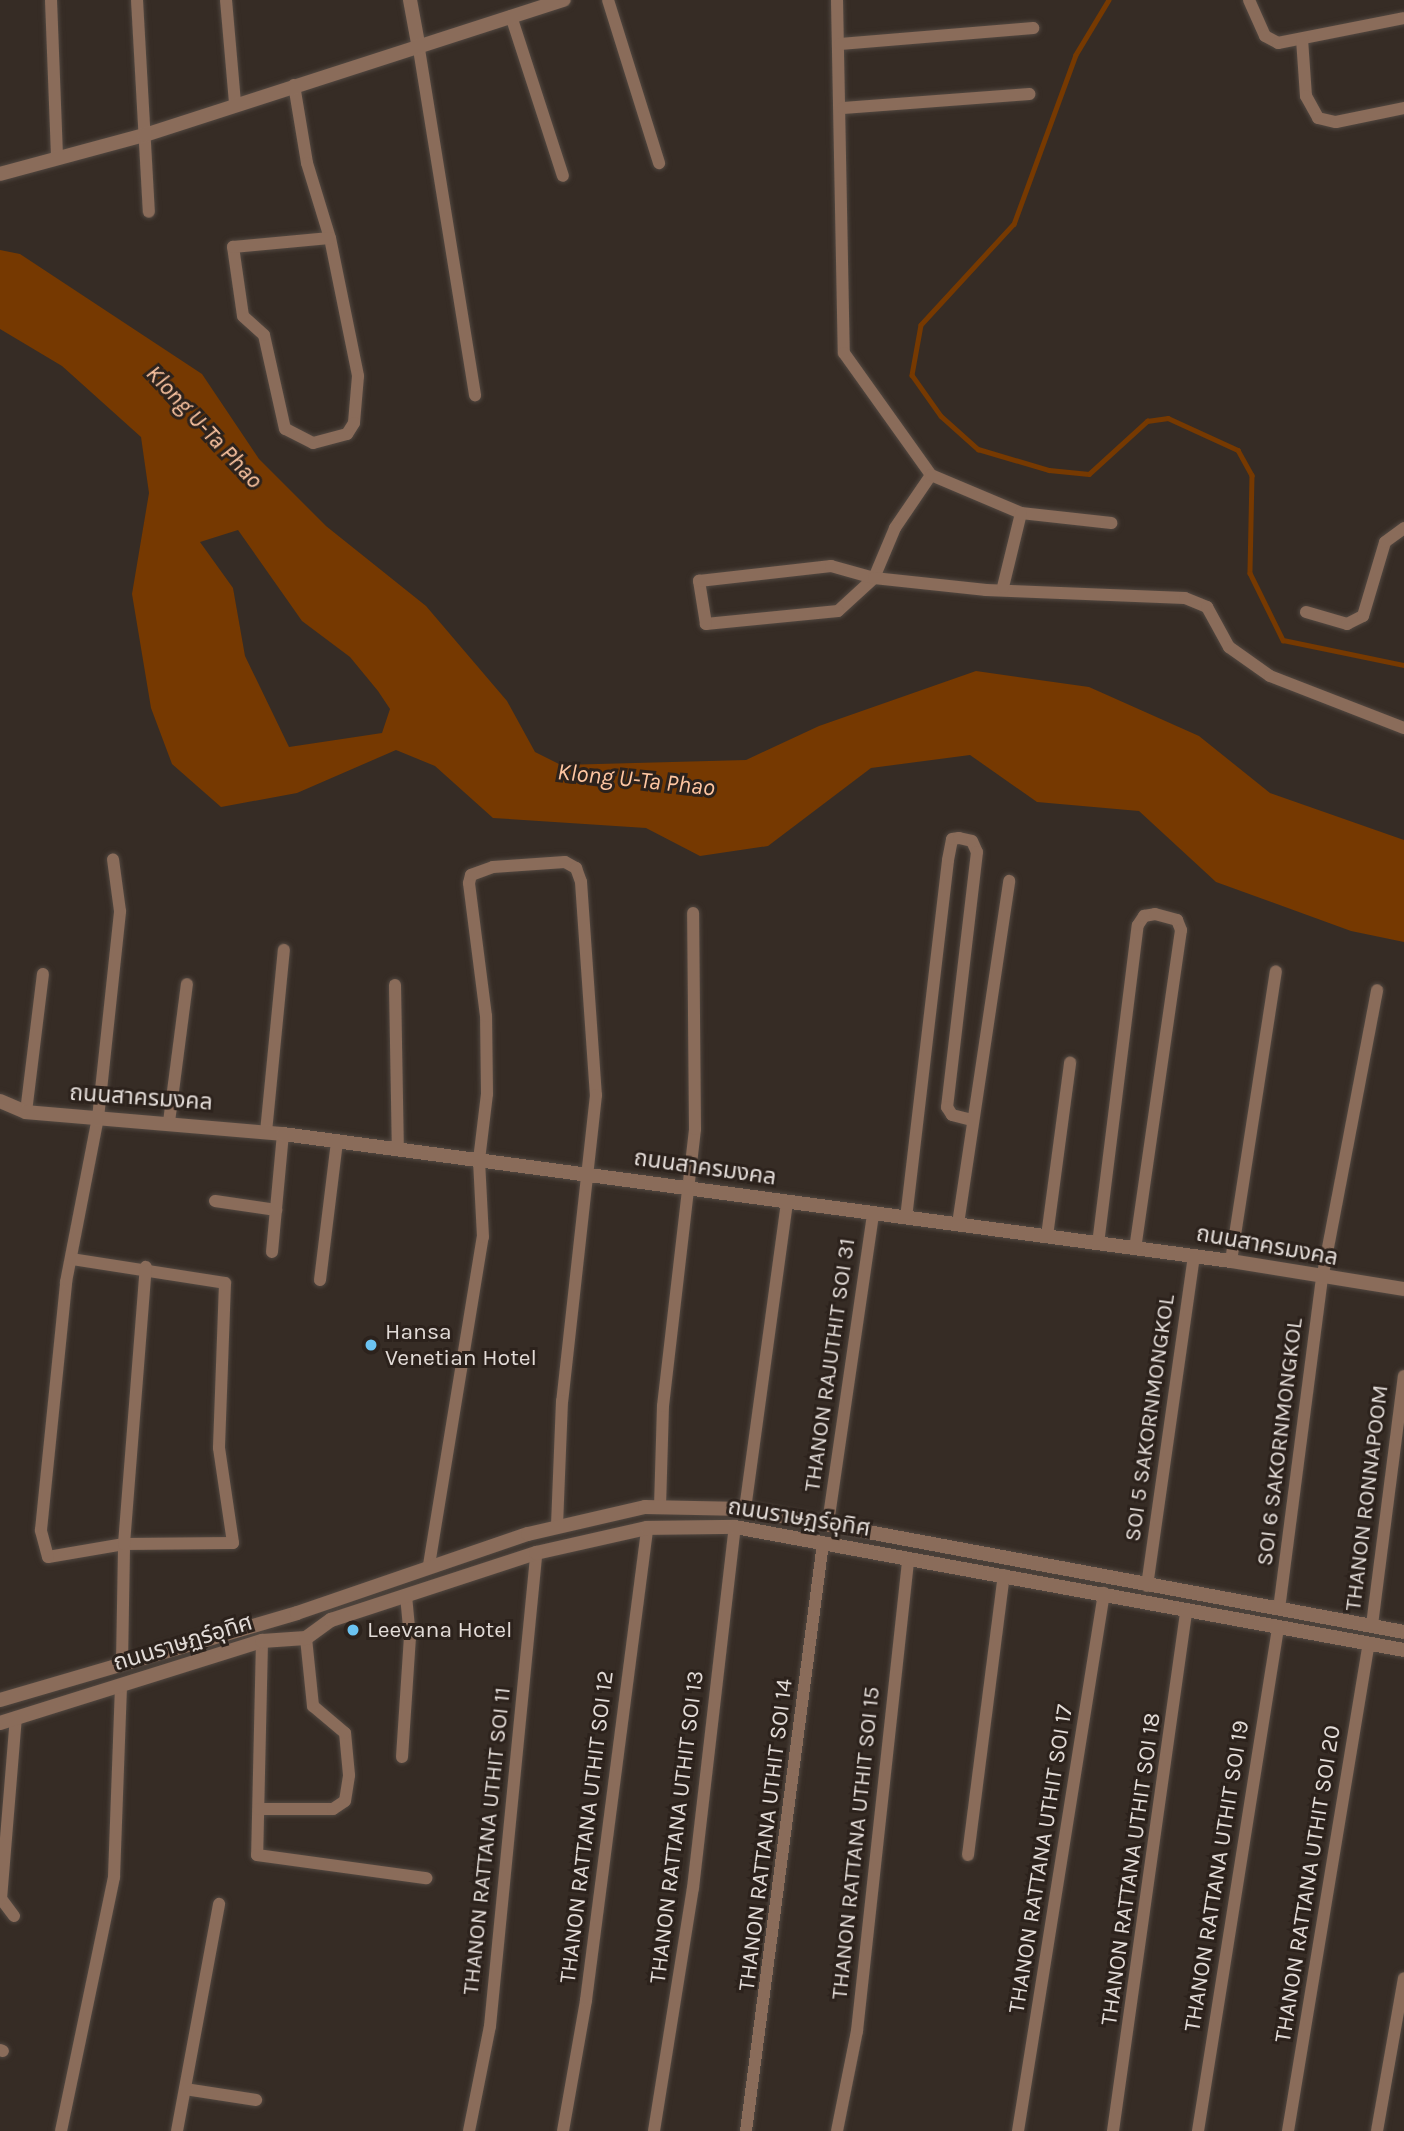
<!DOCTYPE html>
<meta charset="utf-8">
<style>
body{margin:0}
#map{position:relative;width:1404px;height:2131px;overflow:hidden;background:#362c25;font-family:Karla,"Noto Sans Thai",sans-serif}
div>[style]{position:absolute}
.water>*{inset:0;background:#763901}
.stream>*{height:4.5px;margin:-2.25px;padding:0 2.25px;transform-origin:2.25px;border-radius:2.25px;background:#763901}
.roads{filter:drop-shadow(0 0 2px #524841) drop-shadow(0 0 2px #524841)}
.minor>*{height:12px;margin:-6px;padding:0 6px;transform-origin:6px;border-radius:6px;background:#8a6c5a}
.tertiary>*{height:14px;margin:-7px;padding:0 7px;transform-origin:7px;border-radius:7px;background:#8a6c5a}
.dots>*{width:19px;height:19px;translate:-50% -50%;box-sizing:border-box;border:4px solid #2c221c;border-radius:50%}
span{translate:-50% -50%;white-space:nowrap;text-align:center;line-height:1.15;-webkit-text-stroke:6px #2c221c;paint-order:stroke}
.street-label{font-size:23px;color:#e2dbd7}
.poi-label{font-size:23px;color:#e2dbd7}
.left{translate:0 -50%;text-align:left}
.water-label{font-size:24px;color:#fec6a2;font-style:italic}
</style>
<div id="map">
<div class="water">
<i style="clip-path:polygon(evenodd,0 250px,20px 254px,202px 374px,259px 459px,326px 526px,426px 606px,507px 701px,535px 752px,561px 765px,746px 760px,819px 726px,976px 671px,1089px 687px,1199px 736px,1270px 793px,1404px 840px,1404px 942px,1351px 931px,1216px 882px,1139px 811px,1037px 802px,970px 755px,871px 768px,768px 846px,700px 856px,646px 828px,493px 818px,435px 766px,396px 750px,297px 793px,221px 807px,172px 764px,151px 708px,132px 594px,149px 493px,141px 437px,62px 366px,0 329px,0 250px,238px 530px,302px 621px,350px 657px,378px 691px,390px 709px,382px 733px,289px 747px,245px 656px,233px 588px,200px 542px,238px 530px)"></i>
</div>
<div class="stream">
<i style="left:1109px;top:0;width:64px;rotate:121deg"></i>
<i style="left:1076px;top:55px;width:180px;rotate:110.1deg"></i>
<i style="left:1014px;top:224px;width:137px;rotate:132.6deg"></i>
<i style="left:921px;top:325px;width:51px;rotate:100.2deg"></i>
<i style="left:912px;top:375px;width:50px;rotate:54.7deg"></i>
<i style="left:941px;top:416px;width:50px;rotate:41.7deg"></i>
<i style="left:978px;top:449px;width:74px;rotate:16.5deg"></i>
<i style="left:1049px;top:470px;width:40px;rotate:5.7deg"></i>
<i style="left:1089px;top:474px;width:79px;rotate:-42.4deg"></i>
<i style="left:1147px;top:421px;width:21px;rotate:-8deg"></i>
<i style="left:1168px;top:418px;width:77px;rotate:24.6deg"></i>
<i style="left:1238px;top:450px;width:29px;rotate:61deg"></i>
<i style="left:1252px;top:475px;width:98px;rotate:91.2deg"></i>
<i style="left:1250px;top:573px;width:75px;rotate:63.8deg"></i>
<i style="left:1283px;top:640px;width:124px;rotate:11.7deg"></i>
</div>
<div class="roads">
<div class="minor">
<i style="left:51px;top:0;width:159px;rotate:87.8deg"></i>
<i style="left:137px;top:0;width:212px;rotate:86.8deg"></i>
<i style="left:226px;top:0;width:103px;rotate:85deg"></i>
<i style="left:608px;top:0;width:171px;rotate:72.6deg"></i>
<i style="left:837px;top:0;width:353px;rotate:88.9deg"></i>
<i style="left:844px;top:353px;width:150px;rotate:54.5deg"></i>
<i style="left:931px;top:475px;width:64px;rotate:124.2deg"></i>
<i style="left:895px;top:528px;width:54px;rotate:112.8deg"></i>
<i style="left:874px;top:578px;width:49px;rotate:137.5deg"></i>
<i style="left:838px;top:611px;width:133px;rotate:174.4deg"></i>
<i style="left:706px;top:624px;width:44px;rotate:-99.2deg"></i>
<i style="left:699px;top:581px;width:133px;rotate:-6.5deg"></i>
<i style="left:831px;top:566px;width:45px;rotate:15.6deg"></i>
<i style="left:874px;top:578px;width:113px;rotate:6.1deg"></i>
<i style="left:986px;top:590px;width:199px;rotate:2.3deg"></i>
<i style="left:1185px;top:598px;width:24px;rotate:22deg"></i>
<i style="left:1207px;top:607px;width:46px;rotate:61.2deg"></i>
<i style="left:1229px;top:647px;width:50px;rotate:35.3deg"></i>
<i style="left:1270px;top:676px;width:144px;rotate:21.2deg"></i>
<i style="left:1249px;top:0;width:39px;rotate:66deg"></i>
<i style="left:1265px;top:36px;width:15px;rotate:28deg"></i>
<i style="left:1278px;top:43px;width:128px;rotate:-11.2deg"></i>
<i style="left:511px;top:16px;width:168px;rotate:72deg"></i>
<i style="left:1302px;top:39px;width:57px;rotate:86deg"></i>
<i style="left:1306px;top:96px;width:25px;rotate:61deg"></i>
<i style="left:1318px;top:118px;width:18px;rotate:13deg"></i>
<i style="left:1336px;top:122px;width:69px;rotate:-11.6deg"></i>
<i style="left:418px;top:43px;width:357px;rotate:80.8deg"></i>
<i style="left:840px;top:44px;width:194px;rotate:-4.7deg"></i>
<i style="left:294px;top:85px;width:79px;rotate:80.5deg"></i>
<i style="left:307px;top:163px;width:78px;rotate:73deg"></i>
<i style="left:330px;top:238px;width:141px;rotate:78.5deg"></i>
<i style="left:358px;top:376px;width:47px;rotate:94.9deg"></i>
<i style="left:354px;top:423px;width:13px;rotate:122deg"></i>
<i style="left:347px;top:434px;width:35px;rotate:165deg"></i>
<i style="left:313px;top:443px;width:31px;rotate:-153deg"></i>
<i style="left:285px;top:429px;width:96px;rotate:-102.6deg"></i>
<i style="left:264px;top:335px;width:28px;rotate:-138deg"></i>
<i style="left:243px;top:316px;width:70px;rotate:-98.2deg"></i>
<i style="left:233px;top:247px;width:97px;rotate:-5.3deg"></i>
<i style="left:843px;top:108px;width:187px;rotate:-4.3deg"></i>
<i style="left:931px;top:475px;width:98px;rotate:22.9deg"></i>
<i style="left:1021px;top:513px;width:91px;rotate:6.3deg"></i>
<i style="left:1003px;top:587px;width:76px;rotate:-76.3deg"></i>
<i style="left:1306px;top:612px;width:43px;rotate:16.3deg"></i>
<i style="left:1347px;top:624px;width:18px;rotate:-27deg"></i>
<i style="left:1363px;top:616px;width:77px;rotate:-73.4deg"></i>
<i style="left:1385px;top:542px;width:24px;rotate:-36deg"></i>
<i style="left:395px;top:985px;width:165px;rotate:89deg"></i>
<i style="left:26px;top:1112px;width:139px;rotate:-83deg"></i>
<i style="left:169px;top:1122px;width:139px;rotate:-82.6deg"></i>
<i style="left:266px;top:1132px;width:183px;rotate:-84.4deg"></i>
<i style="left:215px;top:1201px;width:62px;rotate:8.4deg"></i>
<i style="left:906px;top:1218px;width:360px;rotate:-83.3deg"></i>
<i style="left:948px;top:860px;width:21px;rotate:-79deg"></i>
<i style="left:952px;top:839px;width:7px;rotate:-8deg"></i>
<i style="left:959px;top:838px;width:13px;rotate:13deg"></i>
<i style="left:972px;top:841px;width:12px;rotate:66deg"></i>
<i style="left:977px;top:852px;width:257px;rotate:96.7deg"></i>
<i style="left:947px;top:1107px;width:9px;rotate:58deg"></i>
<i style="left:952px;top:1115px;width:21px;rotate:14deg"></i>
<i style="left:958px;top:1224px;width:347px;rotate:-81.5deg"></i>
<i style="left:1047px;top:1236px;width:175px;rotate:-82.4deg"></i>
<i style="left:1098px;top:1244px;width:321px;rotate:-82.9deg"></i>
<i style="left:1138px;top:925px;width:11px;rotate:-56deg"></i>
<i style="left:1144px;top:916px;width:11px;rotate:-10deg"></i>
<i style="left:1155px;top:914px;width:23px;rotate:15deg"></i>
<i style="left:1177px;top:920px;width:11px;rotate:68deg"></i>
<i style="left:1181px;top:930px;width:322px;rotate:98.2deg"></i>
<i style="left:272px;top:1252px;width:119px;rotate:-84.7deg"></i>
<i style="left:72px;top:1259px;width:155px;rotate:8.9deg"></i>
<i style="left:225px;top:1283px;width:165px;rotate:92.1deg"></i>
<i style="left:219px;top:1448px;width:96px;rotate:81.6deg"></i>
<i style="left:233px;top:1543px;width:109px;rotate:179.5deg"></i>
<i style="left:124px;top:1544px;width:77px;rotate:170.3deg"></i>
<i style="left:48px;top:1557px;width:28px;rotate:-105deg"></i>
<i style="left:41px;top:1530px;width:249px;rotate:-84.2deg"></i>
<i style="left:66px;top:1282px;width:167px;rotate:-79deg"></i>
<i style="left:98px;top:1118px;width:208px;rotate:-83.9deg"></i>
<i style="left:120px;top:911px;width:52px;rotate:-97.7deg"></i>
<i style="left:1231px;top:1261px;width:293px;rotate:-81.2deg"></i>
<i style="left:320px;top:1280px;width:140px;rotate:-83deg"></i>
<i style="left:660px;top:1507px;width:101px;rotate:-88.3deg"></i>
<i style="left:663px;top:1406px;width:279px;rotate:-83.4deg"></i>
<i style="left:695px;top:1129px;width:216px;rotate:-90.5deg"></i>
<i style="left:745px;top:1509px;width:310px;rotate:-82.2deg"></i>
<i style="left:828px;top:1523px;width:313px;rotate:-81.7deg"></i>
<i style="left:429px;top:1565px;width:332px;rotate:-80.7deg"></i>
<i style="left:483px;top:1237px;width:77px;rotate:-93deg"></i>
<i style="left:479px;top:1160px;width:66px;rotate:-83.1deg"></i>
<i style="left:487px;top:1094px;width:78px;rotate:-90.7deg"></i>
<i style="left:486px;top:1016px;width:134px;rotate:-97.3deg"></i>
<i style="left:469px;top:883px;width:8px;rotate:-76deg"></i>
<i style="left:471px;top:875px;width:23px;rotate:-20deg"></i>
<i style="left:493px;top:867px;width:72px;rotate:-4deg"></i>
<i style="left:565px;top:862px;width:13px;rotate:29deg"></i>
<i style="left:576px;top:868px;width:15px;rotate:70deg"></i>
<i style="left:581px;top:882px;width:214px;rotate:86deg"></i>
<i style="left:596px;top:1095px;width:308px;rotate:96.3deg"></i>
<i style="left:562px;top:1401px;width:124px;rotate:92.3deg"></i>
<i style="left:1147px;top:1586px;width:333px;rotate:-81.9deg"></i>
<i style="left:1279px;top:1609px;width:333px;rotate:-82.6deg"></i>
<i style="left:1322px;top:1279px;width:294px;rotate:-79.2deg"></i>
<i style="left:1372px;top:1625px;width:251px;rotate:-82.7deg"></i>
<i style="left:262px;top:1641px;width:214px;rotate:91.3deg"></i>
<i style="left:257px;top:1855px;width:171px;rotate:7.8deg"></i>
<i style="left:122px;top:1663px;width:119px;rotate:-89deg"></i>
<i style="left:124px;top:1544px;width:278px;rotate:-85.5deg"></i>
<i style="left:402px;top:1757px;width:119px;rotate:-86.2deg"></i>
<i style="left:410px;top:1638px;width:42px;rotate:-95.4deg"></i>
<i style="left:259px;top:1809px;width:74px"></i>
<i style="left:333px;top:1809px;width:14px;rotate:-34deg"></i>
<i style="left:345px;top:1801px;width:26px;rotate:-81deg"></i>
<i style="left:349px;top:1775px;width:42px;rotate:-95.4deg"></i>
<i style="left:345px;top:1733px;width:42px;rotate:-139.8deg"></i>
<i style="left:313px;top:1706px;width:68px;rotate:-95.9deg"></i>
<i style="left:968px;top:1855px;width:282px;rotate:-82.7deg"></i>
<i style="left:14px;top:1916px;width:21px;rotate:-127deg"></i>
<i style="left:1px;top:1899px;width:182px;rotate:-85.3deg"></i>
<i style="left:0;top:2050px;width:3px;rotate:18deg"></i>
<i style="left:185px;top:2089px;width:72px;rotate:8.8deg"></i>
<i style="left:61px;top:2131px;width:259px;rotate:-78.2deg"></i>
<i style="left:114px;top:1877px;width:192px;rotate:-87.9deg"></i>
<i style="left:177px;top:2131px;width:231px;rotate:-79.5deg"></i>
<i style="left:469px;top:2131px;width:107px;rotate:-78.7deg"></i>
<i style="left:490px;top:2026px;width:475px;rotate:-84.4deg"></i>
<i style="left:563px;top:2131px;width:133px;rotate:-80deg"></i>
<i style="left:586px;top:2000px;width:476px;rotate:-82.6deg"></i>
<i style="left:654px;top:2131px;width:246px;rotate:-80.9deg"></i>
<i style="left:693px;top:1888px;width:363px;rotate:-83.4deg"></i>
<i style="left:746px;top:2131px;width:593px;rotate:-82.54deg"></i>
<i style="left:837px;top:2131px;width:102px;rotate:-78.7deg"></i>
<i style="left:857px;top:2031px;width:475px;rotate:-83.8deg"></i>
<i style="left:1018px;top:2131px;width:545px;rotate:-80.92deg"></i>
<i style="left:1113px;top:2131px;width:523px;rotate:-81.98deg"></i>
<i style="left:1198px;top:2131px;width:509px;rotate:-80.96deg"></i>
<i style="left:1288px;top:2131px;width:494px;rotate:-80.6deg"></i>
<i style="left:1377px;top:2131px;width:155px;rotate:-80deg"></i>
</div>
<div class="tertiary">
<i style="left:410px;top:0;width:44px;rotate:79.5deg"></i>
<i style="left:0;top:174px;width:150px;rotate:-15.1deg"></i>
<i style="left:145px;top:135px;width:440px;rotate:-17.9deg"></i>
<i style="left:0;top:1101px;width:28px;rotate:23deg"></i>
<i style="left:26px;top:1112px;width:258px;rotate:4.9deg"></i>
<i style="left:283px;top:1134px;width:956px;rotate:7.63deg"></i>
<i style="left:1231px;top:1261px;width:175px;rotate:9.2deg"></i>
<i style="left:0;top:1700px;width:309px;rotate:-16.3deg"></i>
<i style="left:297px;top:1613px;width:244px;rotate:-18.9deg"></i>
<i style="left:528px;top:1534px;width:120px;rotate:-13deg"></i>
<i style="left:645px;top:1507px;width:100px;rotate:1.1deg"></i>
<i style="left:745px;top:1509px;width:670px;rotate:10.57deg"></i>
<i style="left:0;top:1723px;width:275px;rotate:-17.4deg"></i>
<i style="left:262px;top:1641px;width:44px;rotate:-3.9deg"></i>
<i style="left:306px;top:1638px;width:31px;rotate:-36deg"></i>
<i style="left:331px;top:1620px;width:216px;rotate:-18.1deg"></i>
<i style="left:536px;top:1553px;width:114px;rotate:-12.7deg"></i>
<i style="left:647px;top:1528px;width:88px;rotate:-0.7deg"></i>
<i style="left:735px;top:1527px;width:680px;rotate:10.42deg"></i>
</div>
</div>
<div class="dots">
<i style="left:371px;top:1345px;background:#6bc3f2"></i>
<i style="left:353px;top:1630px;background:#6bc3f2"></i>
</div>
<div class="street-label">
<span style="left:141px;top:1098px;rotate:4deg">ถนนสาครมงคล</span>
<span style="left:705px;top:1168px;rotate:8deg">ถนนสาครมงคล</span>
<span style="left:1267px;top:1246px;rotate:10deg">ถนนสาครมงคล</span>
<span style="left:830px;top:1365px;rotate:-82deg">THANON RAJUTHIT SOI 31</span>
<span style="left:1150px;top:1418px;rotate:-82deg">SOI 5 SAKORNMONGKOL</span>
<span style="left:1280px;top:1442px;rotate:-83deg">SOI 6 SAKORNMONGKOL</span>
<span style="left:1367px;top:1498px;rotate:-83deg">THANON RONNAPOOM</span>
<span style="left:799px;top:1518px;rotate:9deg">ถนนราษฏร์อุทิศ</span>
<span style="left:183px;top:1643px;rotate:-17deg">ถนนราษฏร์อุทิศ</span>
<span style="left:587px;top:1827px;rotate:-83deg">THANON RATTANA UTHIT SOI 12</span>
<span style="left:677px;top:1827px;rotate:-83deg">THANON RATTANA UTHIT SOI 13</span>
<span style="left:766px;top:1835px;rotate:-83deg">THANON RATTANA UTHIT SOI 14</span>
<span style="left:487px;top:1841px;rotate:-84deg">THANON RATTANA UTHIT SOI 11</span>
<span style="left:856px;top:1843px;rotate:-84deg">THANON RATTANA UTHIT SOI 15</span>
<span style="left:1041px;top:1859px;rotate:-81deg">THANON RATTANA UTHIT SOI 17</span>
<span style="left:1131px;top:1869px;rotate:-82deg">THANON RATTANA UTHIT SOI 18</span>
<span style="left:1217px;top:1876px;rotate:-81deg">THANON RATTANA UTHIT SOI 19</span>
<span style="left:1308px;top:1884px;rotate:-81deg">THANON RATTANA UTHIT SOI 20</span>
</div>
<div class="poi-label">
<span class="left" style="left:385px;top:1345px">Hansa<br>Venetian Hotel</span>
<span class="left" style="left:367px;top:1630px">Leevana Hotel</span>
</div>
<div class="water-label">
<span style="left:204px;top:427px;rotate:47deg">Klong U-Ta Phao</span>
<span style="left:636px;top:780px;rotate:6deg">Klong U-Ta Phao</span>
</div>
</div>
